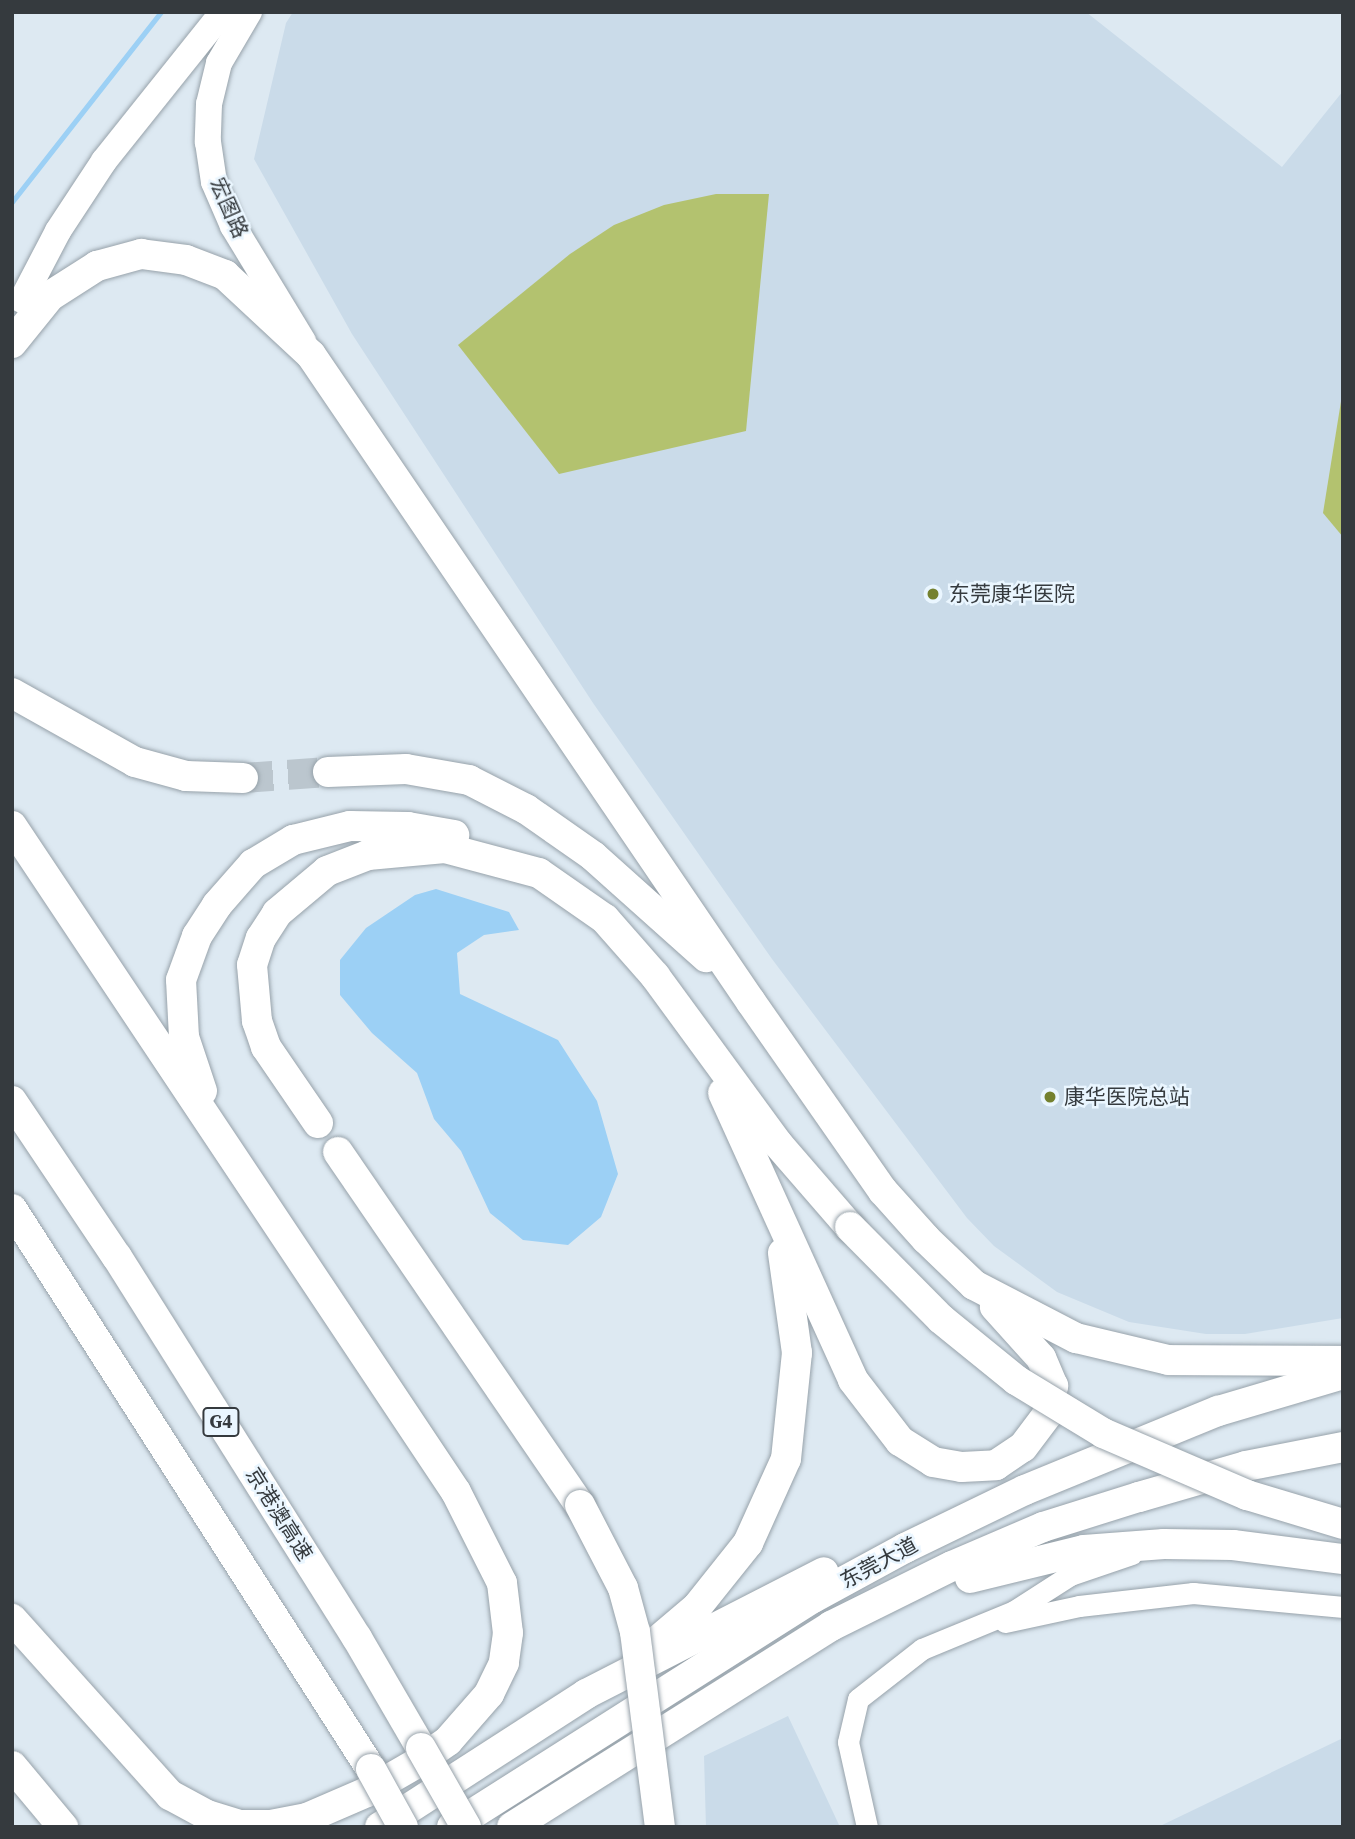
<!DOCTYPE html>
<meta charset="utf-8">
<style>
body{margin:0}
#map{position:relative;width:1355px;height:1839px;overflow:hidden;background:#dde9f2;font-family:"Source Serif 4","Noto Sans SC",serif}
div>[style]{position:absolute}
.built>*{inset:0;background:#cadbe9}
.green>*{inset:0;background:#b3c26f}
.water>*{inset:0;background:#9cd0f5}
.stream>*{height:4.5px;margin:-2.25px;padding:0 2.25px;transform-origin:2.25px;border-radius:2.25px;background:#9cd0f5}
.highway-tunnel>*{height:30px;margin-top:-15px;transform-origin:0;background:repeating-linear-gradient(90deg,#bbc6ce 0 30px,transparent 0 45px)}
.roads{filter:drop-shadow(0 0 2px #97a2aa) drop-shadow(0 0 2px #97a2aa)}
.minor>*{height:21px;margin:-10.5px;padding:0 10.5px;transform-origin:10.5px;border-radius:10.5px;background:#fff}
.major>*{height:26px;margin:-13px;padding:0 13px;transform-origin:13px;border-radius:13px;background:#fff}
.highway>*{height:30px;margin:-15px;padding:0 15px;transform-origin:15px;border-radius:15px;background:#fff}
.bridges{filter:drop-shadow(0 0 2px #97a2aa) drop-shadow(0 0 2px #97a2aa)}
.highway-bridge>*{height:30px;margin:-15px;padding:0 15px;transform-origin:15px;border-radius:15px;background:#fff}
.dots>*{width:19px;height:19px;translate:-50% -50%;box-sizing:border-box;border:4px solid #eaf6ff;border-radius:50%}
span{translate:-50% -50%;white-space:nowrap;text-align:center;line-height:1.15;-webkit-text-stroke:5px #eaf6ff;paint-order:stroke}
.shield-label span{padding:2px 5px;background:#eaf6ff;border:2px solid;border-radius:5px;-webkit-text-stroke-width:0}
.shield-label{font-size:19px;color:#353a3e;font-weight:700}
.street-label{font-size:21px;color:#353a3e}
.poi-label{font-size:21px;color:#353a3e}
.left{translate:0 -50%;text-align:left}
.frame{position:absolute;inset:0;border:14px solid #353a3e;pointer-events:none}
</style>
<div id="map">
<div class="built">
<i style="clip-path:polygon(293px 12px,1086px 12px,1282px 167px,1343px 91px,1343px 1318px,1245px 1334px,1206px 1334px,1129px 1322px,1057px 1292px,994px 1246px,967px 1218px,772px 959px,593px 703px,352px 334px,254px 159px,286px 23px)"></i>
<i style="clip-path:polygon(788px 1716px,840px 1827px,706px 1827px,704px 1756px)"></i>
<i style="clip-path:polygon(1343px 1738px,1343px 1827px,1158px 1827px)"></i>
</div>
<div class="green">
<i style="clip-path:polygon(716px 194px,769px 194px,746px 431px,559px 474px,458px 345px,570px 254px,614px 225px,664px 205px)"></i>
<i style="clip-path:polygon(1343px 389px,1343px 537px,1323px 513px)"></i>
</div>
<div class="water">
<i style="clip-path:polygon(436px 889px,509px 912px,519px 930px,484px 935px,457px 953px,460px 994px,558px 1040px,597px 1101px,618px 1174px,601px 1217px,568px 1245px,523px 1240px,490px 1213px,461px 1151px,434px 1119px,417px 1073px,372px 1033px,340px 995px,340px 960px,366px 928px,415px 895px)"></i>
</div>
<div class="stream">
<i style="left:12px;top:202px;width:241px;rotate:-51.9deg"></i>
</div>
<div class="highway-tunnel">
<i style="left:243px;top:778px;width:85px;rotate:-4deg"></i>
</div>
<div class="roads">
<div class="minor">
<i style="left:1005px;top:1622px;width:76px;rotate:-12.2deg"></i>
<i style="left:1079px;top:1606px;width:115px;rotate:-6.5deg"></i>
<i style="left:1193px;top:1593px;width:151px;rotate:5.3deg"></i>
<i style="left:867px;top:1827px;width:87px;rotate:-102.6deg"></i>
<i style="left:848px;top:1742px;width:44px;rotate:-76.9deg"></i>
<i style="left:858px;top:1699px;width:81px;rotate:-38deg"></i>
<i style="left:922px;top:1649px;width:100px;rotate:-22.4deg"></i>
<i style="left:1014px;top:1611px;width:67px;rotate:-32.7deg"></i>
<i style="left:1070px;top:1575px;width:65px;rotate:-18.7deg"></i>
</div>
<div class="major">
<i style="left:249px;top:12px;width:59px;rotate:120.5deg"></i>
<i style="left:219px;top:63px;width:42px;rotate:103.7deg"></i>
<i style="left:209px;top:104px;width:38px;rotate:92deg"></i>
<i style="left:208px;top:142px;width:40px;rotate:81.5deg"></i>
<i style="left:214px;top:182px;width:48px;rotate:66.6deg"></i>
<i style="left:233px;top:226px;width:135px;rotate:58.7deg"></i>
<i style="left:22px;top:300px;width:78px;rotate:-62.4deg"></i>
<i style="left:58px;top:231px;width:84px;rotate:-56.7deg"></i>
<i style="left:104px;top:161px;width:191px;rotate:-51.4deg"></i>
</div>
<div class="highway">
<i style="left:12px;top:343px;width:60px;rotate:-51deg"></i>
<i style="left:50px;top:296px;width:56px;rotate:-32.6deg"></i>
<i style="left:97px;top:266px;width:46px;rotate:-15.3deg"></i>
<i style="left:141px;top:254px;width:45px;rotate:7.6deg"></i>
<i style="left:186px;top:260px;width:42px;rotate:21deg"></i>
<i style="left:225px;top:275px;width:117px;rotate:42.9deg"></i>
<i style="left:311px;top:355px;width:782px;rotate:55.78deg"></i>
<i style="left:751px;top:1002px;width:231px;rotate:55.1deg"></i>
<i style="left:883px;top:1191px;width:64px;rotate:48.1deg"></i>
<i style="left:926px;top:1239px;width:66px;rotate:43.8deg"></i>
<i style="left:974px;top:1285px;width:115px;rotate:27.5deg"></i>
<i style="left:1076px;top:1338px;width:95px;rotate:13.4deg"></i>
<i style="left:1168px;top:1360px;width:175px;rotate:0.3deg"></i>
<i style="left:12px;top:693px;width:141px;rotate:29.3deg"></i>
<i style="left:135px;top:762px;width:53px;rotate:15.4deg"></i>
<i style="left:186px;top:776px;width:57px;rotate:2deg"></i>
<i style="left:328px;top:772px;width:78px;rotate:-2.2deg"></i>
<i style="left:406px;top:769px;width:64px;rotate:9.9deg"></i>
<i style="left:469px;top:780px;width:64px;rotate:27deg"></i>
<i style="left:526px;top:809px;width:82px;rotate:35deg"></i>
<i style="left:593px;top:856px;width:152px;rotate:41.8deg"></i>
<i style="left:12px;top:826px;width:800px;rotate:56.31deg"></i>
<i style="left:456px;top:1492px;width:102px;rotate:63.2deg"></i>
<i style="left:502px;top:1583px;width:50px;rotate:83.2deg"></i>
<i style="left:508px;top:1633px;width:30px;rotate:98deg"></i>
<i style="left:504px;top:1663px;width:34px;rotate:116deg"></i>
<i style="left:489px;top:1694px;width:62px;rotate:131.1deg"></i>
<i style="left:448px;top:1741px;width:38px;rotate:145deg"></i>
<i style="left:417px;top:1763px;width:58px;rotate:149.9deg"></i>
<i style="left:367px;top:1792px;width:65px;rotate:156.6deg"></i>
<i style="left:307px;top:1818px;width:37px;rotate:169deg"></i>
<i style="left:271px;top:1825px;width:31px;rotate:180deg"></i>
<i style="left:240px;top:1825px;width:34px;rotate:-163deg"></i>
<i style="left:207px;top:1815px;width:42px;rotate:-151.6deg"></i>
<i style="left:170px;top:1795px;width:237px;rotate:-131.9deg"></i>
<i style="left:202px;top:1091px;width:57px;rotate:-108.4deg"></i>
<i style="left:184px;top:1037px;width:57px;rotate:-93deg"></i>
<i style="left:181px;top:980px;width:47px;rotate:-70deg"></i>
<i style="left:197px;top:936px;width:37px;rotate:-57deg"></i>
<i style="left:217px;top:905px;width:55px;rotate:-48.7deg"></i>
<i style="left:253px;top:864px;width:47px;rotate:-31deg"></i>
<i style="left:293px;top:840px;width:59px;rotate:-13.8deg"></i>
<i style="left:350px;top:826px;width:58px;rotate:1deg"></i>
<i style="left:408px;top:827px;width:47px;rotate:9.9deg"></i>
<i style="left:723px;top:1093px;width:315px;rotate:65.6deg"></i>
<i style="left:853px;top:1380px;width:77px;rotate:52.4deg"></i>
<i style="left:900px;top:1441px;width:39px;rotate:32deg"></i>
<i style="left:933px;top:1462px;width:29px;rotate:10deg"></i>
<i style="left:962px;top:1467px;width:34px;rotate:-3deg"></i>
<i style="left:996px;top:1465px;width:32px;rotate:-34deg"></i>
<i style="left:1023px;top:1447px;width:40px;rotate:-53deg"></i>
<i style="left:1047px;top:1415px;width:30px;rotate:-78deg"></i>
<i style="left:1053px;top:1386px;width:30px;rotate:-113deg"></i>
<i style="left:1041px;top:1358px;width:69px;rotate:-132deg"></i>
<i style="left:12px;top:1101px;width:188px;rotate:56.1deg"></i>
<i style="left:117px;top:1257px;width:450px;rotate:57.8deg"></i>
<i style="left:357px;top:1638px;width:127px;rotate:59.8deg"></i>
<i style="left:318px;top:1123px;width:92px;rotate:-124.4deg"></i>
<i style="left:266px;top:1047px;width:28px;rotate:-109deg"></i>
<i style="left:257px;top:1021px;width:56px;rotate:-95.1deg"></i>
<i style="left:252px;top:965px;width:28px;rotate:-72deg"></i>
<i style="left:261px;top:938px;width:30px;rotate:-57deg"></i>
<i style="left:277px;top:913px;width:65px;rotate:-40deg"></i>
<i style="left:327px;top:871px;width:44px;rotate:-21.3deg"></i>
<i style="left:368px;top:855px;width:77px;rotate:-5.2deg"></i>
<i style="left:445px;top:848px;width:97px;rotate:14.9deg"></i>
<i style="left:539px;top:873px;width:80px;rotate:34.9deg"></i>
<i style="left:605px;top:919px;width:76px;rotate:48.7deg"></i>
<i style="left:655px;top:976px;width:208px;rotate:53.8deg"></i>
<i style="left:778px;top:1144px;width:110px;rotate:49.1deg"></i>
<i style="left:338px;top:1152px;width:428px;rotate:55.6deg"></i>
<i style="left:12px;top:1209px;width:665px;rotate:57.34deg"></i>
<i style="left:970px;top:1578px;width:117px;rotate:-13.8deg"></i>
<i style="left:1084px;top:1550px;width:80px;rotate:-4.3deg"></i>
<i style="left:1164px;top:1544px;width:69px;rotate:0.8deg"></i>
<i style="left:1233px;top:1545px;width:111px;rotate:7.3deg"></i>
<i style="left:650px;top:1647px;width:62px;rotate:-40.4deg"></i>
<i style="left:697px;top:1607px;width:82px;rotate:-51.4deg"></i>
<i style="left:748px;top:1543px;width:92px;rotate:-65.7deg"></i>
<i style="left:786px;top:1459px;width:107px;rotate:-84.1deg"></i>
<i style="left:797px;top:1353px;width:101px;rotate:-98deg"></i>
<i style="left:12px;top:1766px;width:80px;rotate:50.1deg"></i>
<i style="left:380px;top:1827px;width:245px;rotate:-32.8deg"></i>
<i style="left:586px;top:1694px;width:267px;rotate:-27.1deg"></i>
<i style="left:452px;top:1827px;width:428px;rotate:-32.4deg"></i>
<i style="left:813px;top:1598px;width:105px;rotate:-28.5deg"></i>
<i style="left:905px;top:1548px;width:133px;rotate:-25.8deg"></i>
<i style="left:1025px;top:1490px;width:209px;rotate:-22.3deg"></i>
<i style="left:1218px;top:1411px;width:130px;rotate:-16.5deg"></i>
<i style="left:512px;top:1827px;width:377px;rotate:-32.2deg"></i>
<i style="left:831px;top:1626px;width:135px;rotate:-26.4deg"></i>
<i style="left:952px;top:1566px;width:99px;rotate:-23.2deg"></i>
<i style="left:1043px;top:1527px;width:101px;rotate:-17.4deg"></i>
<i style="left:1139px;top:1497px;width:111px;rotate:-16.2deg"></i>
<i style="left:1246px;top:1466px;width:99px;rotate:-11.1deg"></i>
</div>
</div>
<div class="bridges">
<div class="highway-bridge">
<i style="left:850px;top:1227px;width:129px;rotate:45.3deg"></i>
<i style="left:941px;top:1319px;width:97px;rotate:39.1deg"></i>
<i style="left:1016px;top:1380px;width:102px;rotate:31.3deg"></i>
<i style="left:1103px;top:1433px;width:157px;rotate:23.3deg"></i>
<i style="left:1247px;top:1495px;width:100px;rotate:16.8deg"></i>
<i style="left:580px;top:1505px;width:93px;rotate:62.6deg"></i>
<i style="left:623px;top:1588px;width:46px;rotate:74.7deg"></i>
<i style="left:635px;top:1632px;width:197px;rotate:82.7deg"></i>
<i style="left:421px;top:1748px;width:91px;rotate:60.3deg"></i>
<i style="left:371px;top:1769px;width:66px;rotate:61.1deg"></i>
</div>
</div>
<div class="dots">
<i style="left:933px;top:594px;background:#74812f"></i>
<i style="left:1050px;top:1097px;background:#74812f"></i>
</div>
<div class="shield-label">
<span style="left:221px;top:1422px">G4</span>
</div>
<div class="street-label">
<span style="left:229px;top:208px;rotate:66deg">宏图路</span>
<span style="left:279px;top:1514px;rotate:58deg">京港澳高速</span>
<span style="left:879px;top:1563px;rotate:-28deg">东莞大道</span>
</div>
<div class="poi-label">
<span class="left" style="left:949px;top:594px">东莞康华医院</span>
<span class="left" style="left:1064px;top:1097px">康华医院总站</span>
</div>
<div class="frame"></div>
</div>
